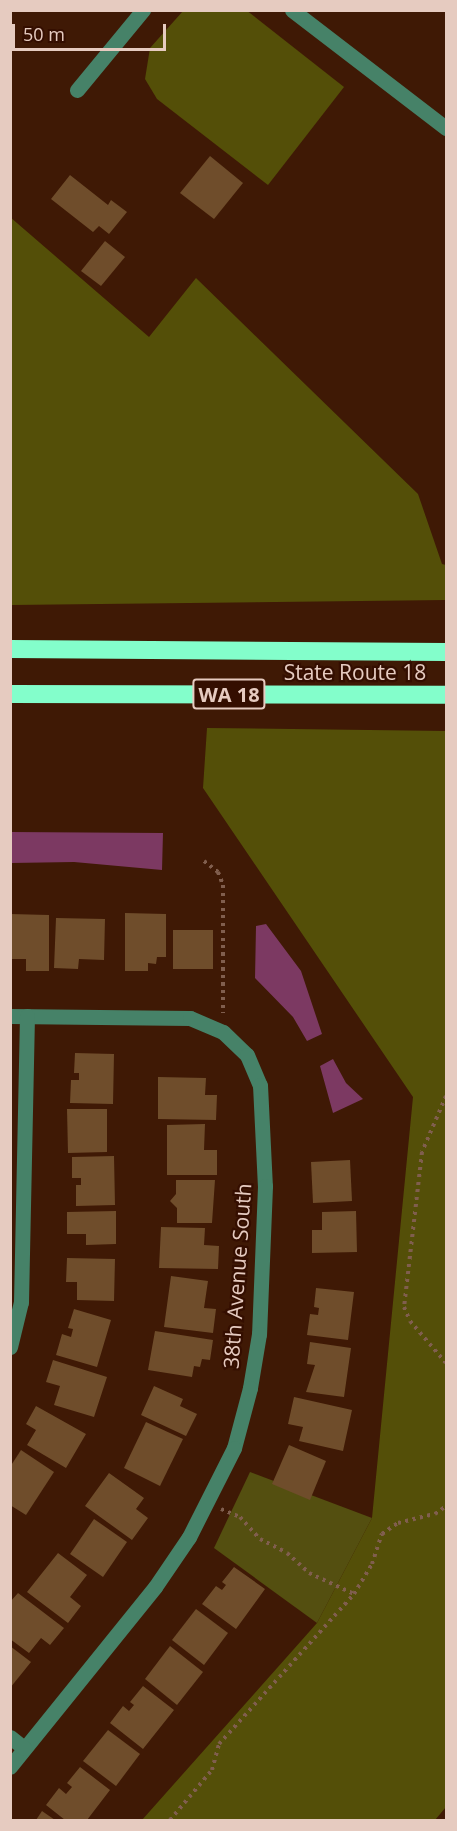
<!DOCTYPE html>
<style>
body{margin:0}
#map{position:relative;width:457px;height:1831px;overflow:hidden;background:#3f1905;font-family:"Open Sans",sans-serif}
div>[style]{position:absolute}
.green>*{inset:0;background:#544f10}
.forest>*{inset:0;background:#544f08}
.water>*{inset:0;background:#7c3962}
.building>*{inset:0;background:#6f4d2b}
.path>*{height:4px;margin-top:-2px;transform-origin:0;background:repeating-linear-gradient(90deg,#805e4e 0 3px,transparent 0 7.5px)}
.minor>*{height:15px;margin:-7.5px;padding:0 7.5px;transform-origin:7.5px;border-radius:7.5px;background:#468268}
.highway>*{height:18px;margin:-9px;padding:0 9px;transform-origin:9px;border-radius:9px;background:#83fecb}
span{translate:-50% -50%;white-space:nowrap;text-align:center;line-height:1.15;-webkit-text-stroke:4.5px #340e00;paint-order:stroke}
.shield-label span{padding:2px 4px;background:#340e00;border:2px solid;border-radius:4px;-webkit-text-stroke-width:0}
.shield-label{font-size:20px;color:#e6cbc0;font-weight:700}
.street-label{font-size:21px;color:#e6cbc0}
.frame{position:absolute;inset:0;border:12px solid #e6cbc0;pointer-events:none}
.scale{position:absolute;left:12px;top:24px;width:154px;height:27px;box-sizing:border-box;border:3px solid #e6cbc0;border-top:0;padding-left:8px;font-size:18px;line-height:21px;white-space:nowrap;color:#e6cbc0;-webkit-text-stroke:4px #340e00;paint-order:stroke}
</style>
<div id="map">
<div class="green">
<i style="clip-path:polygon(250px 1472px,372px 1518px,317px 1623px,214px 1548px)"></i>
</div>
<div class="forest">
<i style="clip-path:polygon(246px 10px,344px 87px,268px 185px,157px 99px,145px 79px,150px 48px,183px 11px)"></i>
<i style="clip-path:polygon(10px 217px,149px 337px,196px 278px,418px 494px,442px 564px,446px 565px,446px 600px,11px 605px)"></i>
<i style="clip-path:polygon(207px 728px,446px 731px,446px 1807px,435px 1820px,142px 1820px,317px 1623px,372px 1518px,413px 1097px,203px 788px)"></i>
</div>
<div class="water">
<i style="clip-path:polygon(10px 832px,163px 833px,162px 870px,74px 862px,11px 863px)"></i>
<i style="clip-path:polygon(266px 924px,301px 971px,322px 1034px,307px 1041px,293px 1017px,255px 978px,256px 926px)"></i>
<i style="clip-path:polygon(333px 1059px,346px 1083px,363px 1099px,333px 1113px,320px 1066px)"></i>
</div>
<div class="building">
<i style="clip-path:polygon(210px 156px,243px 183px,214px 219px,180px 193px)"></i>
<i style="clip-path:polygon(70px 175px,108px 205px,111px 200px,127px 212px,109px 234px,99px 226px,93px 232px,51px 199px)"></i>
<i style="clip-path:polygon(105px 241px,125px 257px,101px 286px,81px 271px)"></i>
<i style="clip-path:polygon(125px 913px,166px 914px,166px 957px,157px 957px,156px 964px,148px 963px,148px 971px,125px 971px)"></i>
<i style="clip-path:polygon(10px 914px,49px 915px,49px 971px,26px 971px,26px 959px,10px 959px)"></i>
<i style="clip-path:polygon(56px 918px,105px 919px,104px 960px,79px 959px,78px 969px,54px 968px)"></i>
<i style="clip-path:polygon(173px 930px,213px 930px,213px 969px,173px 969px)"></i>
<i style="clip-path:polygon(75px 1053px,114px 1054px,113px 1104px,70px 1103px,71px 1080px,79px 1080px,79px 1073px,74px 1073px)"></i>
<i style="clip-path:polygon(158px 1077px,206px 1078px,205px 1095px,217px 1095px,216px 1120px,158px 1119px)"></i>
<i style="clip-path:polygon(67px 1109px,107px 1109px,107px 1152px,68px 1153px)"></i>
<i style="clip-path:polygon(205px 1124px,204px 1150px,217px 1150px,217px 1175px,167px 1175px,167px 1125px)"></i>
<i style="clip-path:polygon(114px 1156px,115px 1205px,76px 1206px,76px 1185px,81px 1185px,81px 1178px,72px 1178px,72px 1157px)"></i>
<i style="clip-path:polygon(350px 1160px,352px 1201px,313px 1203px,311px 1162px)"></i>
<i style="clip-path:polygon(176px 1180px,215px 1180px,212px 1223px,177px 1223px,177px 1208px,170px 1201px,176px 1194px)"></i>
<i style="clip-path:polygon(116px 1211px,116px 1244px,86px 1245px,86px 1234px,67px 1234px,67px 1212px)"></i>
<i style="clip-path:polygon(356px 1211px,357px 1252px,312px 1253px,312px 1230px,322px 1230px,322px 1212px)"></i>
<i style="clip-path:polygon(161px 1227px,205px 1228px,204px 1245px,219px 1246px,218px 1269px,159px 1268px)"></i>
<i style="clip-path:polygon(67px 1258px,115px 1259px,114px 1301px,77px 1300px,77px 1282px,66px 1282px)"></i>
<i style="clip-path:polygon(171px 1276px,208px 1281px,204px 1308px,216px 1309px,213px 1333px,164px 1327px)"></i>
<i style="clip-path:polygon(316px 1288px,354px 1292px,348px 1340px,307px 1335px,310px 1314px,318px 1315px,319px 1308px,314px 1307px)"></i>
<i style="clip-path:polygon(74px 1309px,111px 1320px,97px 1367px,56px 1355px,62px 1334px,71px 1337px,73px 1329px,68px 1328px)"></i>
<i style="clip-path:polygon(155px 1331px,213px 1340px,210px 1360px,202px 1359px,200px 1367px,194px 1366px,192px 1377px,148px 1370px)"></i>
<i style="clip-path:polygon(310px 1342px,351px 1348px,344px 1397px,306px 1392px,315px 1365px,307px 1364px)"></i>
<i style="clip-path:polygon(53px 1360px,107px 1377px,94px 1417px,54px 1405px,60px 1386px,46px 1382px)"></i>
<i style="clip-path:polygon(154px 1386px,183px 1399px,180px 1406px,197px 1414px,186px 1436px,141px 1415px)"></i>
<i style="clip-path:polygon(294px 1397px,352px 1410px,343px 1451px,299px 1441px,303px 1427px,288px 1424px)"></i>
<i style="clip-path:polygon(36px 1406px,86px 1434px,66px 1468px,27px 1445px,36px 1430px,26px 1424px)"></i>
<i style="clip-path:polygon(146px 1422px,183px 1439px,160px 1486px,124px 1468px)"></i>
<i style="clip-path:polygon(289px 1445px,326px 1461px,310px 1500px,272px 1484px)"></i>
<i style="clip-path:polygon(21px 1450px,54px 1472px,26px 1515px,10px 1505px,10px 1467px)"></i>
<i style="clip-path:polygon(109px 1473px,144px 1498px,136px 1509px,148px 1518px,132px 1540px,85px 1506px)"></i>
<i style="clip-path:polygon(94px 1519px,127px 1542px,103px 1577px,70px 1554px)"></i>
<i style="clip-path:polygon(58px 1553px,87px 1575px,70px 1597px,81px 1606px,68px 1623px,27px 1592px)"></i>
<i style="clip-path:polygon(234px 1567px,265px 1589px,236px 1629px,202px 1604px,216px 1586px,222px 1590px,226px 1585px,222px 1582px)"></i>
<i style="clip-path:polygon(18px 1593px,64px 1628px,50px 1645px,41px 1638px,29px 1653px,10px 1639px,10px 1602px)"></i>
<i style="clip-path:polygon(196px 1609px,228px 1633px,204px 1665px,172px 1640px)"></i>
<i style="clip-path:polygon(10px 1646px,31px 1662px,10px 1688px)"></i>
<i style="clip-path:polygon(170px 1646px,203px 1672px,177px 1705px,145px 1679px)"></i>
<i style="clip-path:polygon(143px 1686px,174px 1710px,143px 1749px,110px 1723px,123px 1706px,129px 1711px,134px 1705px,130px 1702px)"></i>
<i style="clip-path:polygon(108px 1730px,140px 1754px,116px 1786px,83px 1761px)"></i>
<i style="clip-path:polygon(80px 1767px,110px 1790px,87px 1820px,65px 1820px,46px 1805px,59px 1788px,66px 1794px,72px 1787px,67px 1783px)"></i>
<i style="clip-path:polygon(42px 1811px,55px 1820px,36px 1820px)"></i>
</div>
<div class="path">
<i style="left:204px;top:861px;width:18px;rotate:38deg"></i>
<i style="left:218px;top:872px;width:14px;rotate:69deg"></i>
<i style="left:223px;top:885px;width:128px;rotate:90deg"></i>
<i style="left:446px;top:1096px;width:61px;rotate:113.2deg"></i>
<i style="left:422px;top:1152px;width:156px;rotate:96.6deg"></i>
<i style="left:404px;top:1307px;width:15px;rotate:67deg"></i>
<i style="left:410px;top:1321px;width:55px;rotate:49.4deg"></i>
<i style="left:221px;top:1509px;width:21px;rotate:23deg"></i>
<i style="left:240px;top:1517px;width:30px;rotate:48deg"></i>
<i style="left:260px;top:1539px;width:30px;rotate:27deg"></i>
<i style="left:287px;top:1553px;width:30px;rotate:42deg"></i>
<i style="left:309px;top:1573px;width:50px;rotate:25deg"></i>
<i style="left:170px;top:1820px;width:65px;rotate:-50deg"></i>
<i style="left:212px;top:1770px;width:27px;rotate:-75deg"></i>
<i style="left:219px;top:1744px;width:202px;rotate:-48deg"></i>
<i style="left:354px;top:1594px;width:35px;rotate:-59deg"></i>
<i style="left:372px;top:1564px;width:32px;rotate:-72deg"></i>
<i style="left:382px;top:1534px;width:19px;rotate:-35deg"></i>
<i style="left:398px;top:1523px;width:38px;rotate:-14deg"></i>
<i style="left:435px;top:1514px;width:14px;rotate:-36deg"></i>
</div>
<div class="minor">
<i style="left:292px;top:10px;width:194px;rotate:37.5deg"></i>
<i style="left:77px;top:90px;width:104px;rotate:-50.5deg"></i>
<i style="left:10px;top:1016px;width:180px;rotate:0.6deg"></i>
<i style="left:190px;top:1018px;width:36px;rotate:23deg"></i>
<i style="left:223px;top:1032px;width:33px;rotate:44deg"></i>
<i style="left:247px;top:1055px;width:33px;rotate:67deg"></i>
<i style="left:260px;top:1085px;width:101px;rotate:87.2deg"></i>
<i style="left:265px;top:1186px;width:148px;rotate:92.3deg"></i>
<i style="left:259px;top:1334px;width:55px;rotate:99.5deg"></i>
<i style="left:250px;top:1388px;width:62px;rotate:104.9deg"></i>
<i style="left:234px;top:1448px;width:100px;rotate:116.8deg"></i>
<i style="left:189px;top:1537px;width:60px;rotate:124.2deg"></i>
<i style="left:155px;top:1587px;width:231px;rotate:128.9deg"></i>
<i style="left:10px;top:1347px;width:46px;rotate:-76.3deg"></i>
<i style="left:21px;top:1302px;width:286px;rotate:-88.8deg"></i>
<i style="left:10px;top:1737px;width:18px;rotate:38deg"></i>
</div>
<div class="highway">
<i style="left:10px;top:649px;width:436px;rotate:0.4deg"></i>
<i style="left:10px;top:694px;width:436px;rotate:0.1deg"></i>
</div>
<div class="shield-label">
<span style="left:229px;top:694px">WA 18</span>
</div>
<div class="street-label">
<span style="left:355px;top:672px">State Route 18</span>
<span style="left:237px;top:1276px;rotate:-86deg">38th Avenue South</span>
</div>
<div class="frame"></div>
<div class="scale">50 m</div>
</div>
